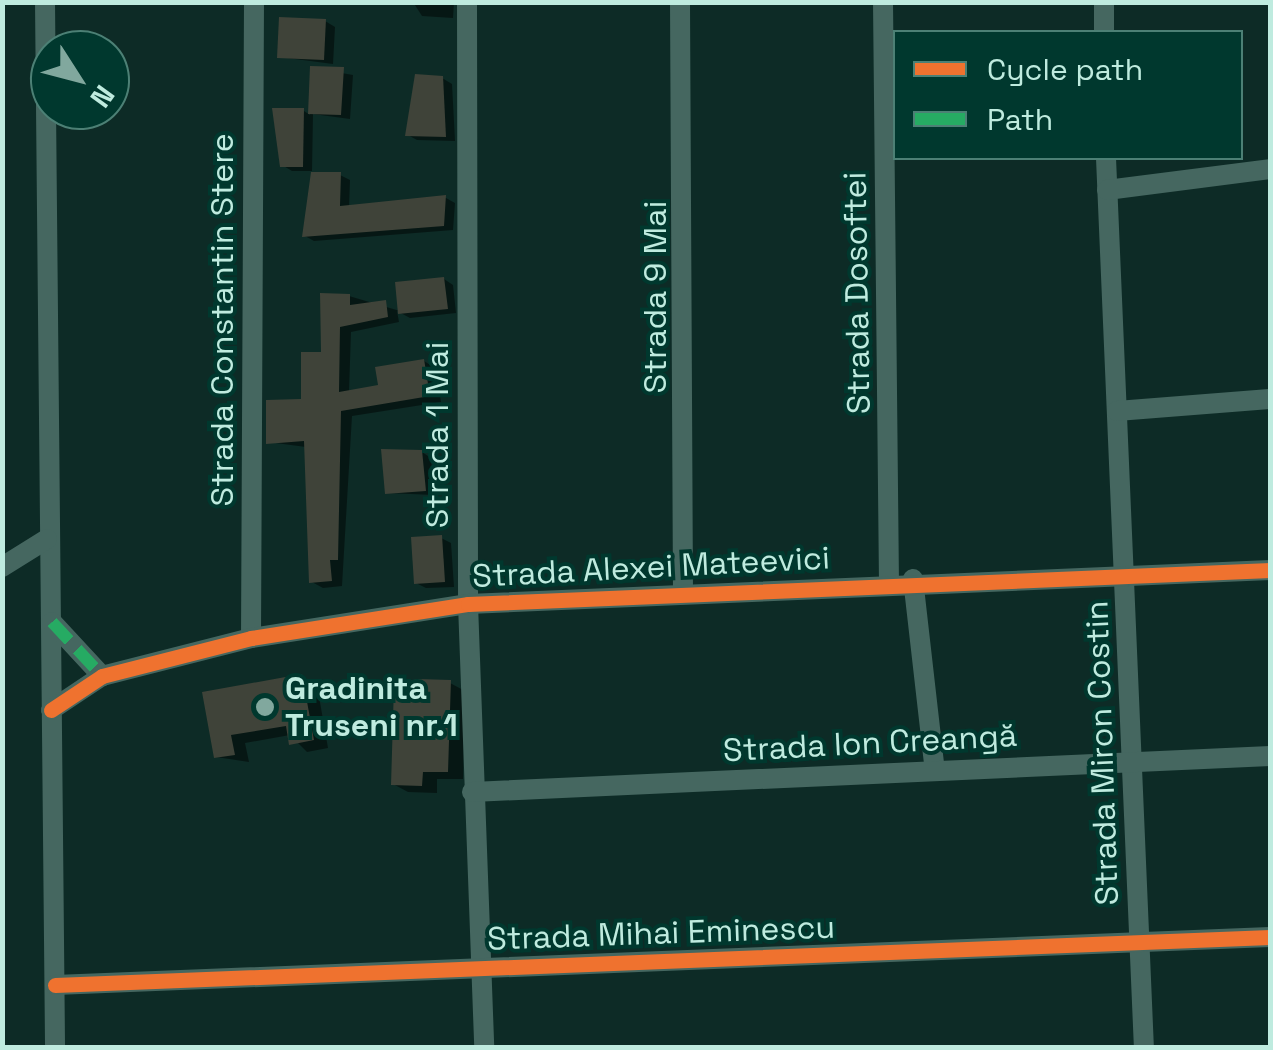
<!DOCTYPE html>
<meta charset="utf-8">
<style>
body{margin:0}
#map{position:relative;width:1273px;height:1050px;overflow:hidden;background:#0d2b26;font-family:"Space Grotesk",sans-serif}
div>[style]{position:absolute}
.shadow>*{inset:0;background:#0007}
.building>*{inset:0;background:#3f4339}
.street>*{height:20px;margin:-10px;padding:0 10px;transform-origin:10px;border-radius:10px;background:#456760}
.quiet>*{height:12px;margin-top:-6px;transform-origin:0;background:repeating-linear-gradient(90deg,#26ab63 0 25px,transparent 0 37px)}
.cycleway>*{height:15px;margin:-7.5px;padding:0 7.5px;transform-origin:7.5px;border-radius:7.5px;background:#ef722f}
.dots>*{width:28px;height:28px;translate:-50% -50%;box-sizing:border-box;border:5px solid #00382e;border-radius:50%}
span{translate:-50% -50%;white-space:nowrap;text-align:center;line-height:1.15;-webkit-text-stroke:8px #00382e;paint-order:stroke}
.street-label{font-size:32px;color:#bfebdf}
.poi-label{font-size:32px;color:#bfebdf;font-weight:700}
.left{translate:0 -50%;text-align:left}
.frame{position:absolute;inset:0;border:5px solid #bfebdf;pointer-events:none}
.legend{position:absolute;left:893px;top:30px;width:350px;height:130px;box-sizing:border-box;background:#00382e;border:2px solid #4c8075;margin:0;padding:12px 18px;list-style:none;font-size:30px;color:#bfebdf}
.legend li{display:flex;align-items:center;gap:20px;height:50px}
.legend b{width:50px;border:2px solid #4c8075}
.north{position:absolute;left:30px;top:30px;width:100px;height:100px;box-sizing:border-box;background:#00382e;border:2px solid #4c8075;border-radius:50%;rotate:126deg;font-size:28px;font-weight:700;line-height:40px;text-align:center;color:#bfebdf}
.north::after{content:'';display:block;margin:auto;width:35px;height:45px;background:#81a89e;clip-path:polygon(50% 0,100% 100%,50% 72%,0 100%)}
</style>
<div id="map">
<div class="shadow">
<i style="clip-path:polygon(413px 2px,454px 2px,453px 18px,422px 16px)"></i>
<i style="clip-path:polygon(325px 21px,335px 27px,333px 64px,280px 57px)"></i>
<i style="clip-path:polygon(313px 68px,353px 75px,350px 119px,313px 114px,312px 171px,292px 171px,282px 165px,304px 111px,310px 115px)"></i>
<i style="clip-path:polygon(442px 78px,452px 84px,455px 141px,417px 140px,408px 135px)"></i>
<i style="clip-path:polygon(340px 175px,350px 180px,349px 208px,446px 198px,455px 203px,453px 230px,314px 241px,305px 236px)"></i>
<i style="clip-path:polygon(444px 279px,453px 285px,456px 313px,410px 318px,397px 311px,399px 322px,351px 332px,349px 392px,381px 387px,424px 361px,435px 368px,441px 402px,352px 416px,342px 586px,323px 588px,312px 582px,306px 447px,268px 442px,304px 402px,349px 296px,400px 311px)"></i>
<i style="clip-path:polygon(422px 452px,431px 458px,434px 495px,387px 493px)"></i>
<i style="clip-path:polygon(441px 538px,451px 543px,454px 587px,426px 588px,416px 583px)"></i>
<i style="clip-path:polygon(302px 676px,317px 685px,328px 748px,307px 752px,290px 735px,245px 743px,249px 762px,216px 757px,205px 694px)"></i>
<i style="clip-path:polygon(450px 683px,465px 691px,463px 779px,437px 779px,437px 793px,408px 792px,393px 784px)"></i>
</div>
<div class="building">
<i style="clip-path:polygon(279px 17px,326px 19px,324px 60px,277px 58px)"></i>
<i style="clip-path:polygon(310px 66px,344px 67px,341px 115px,308px 114px)"></i>
<i style="clip-path:polygon(415px 74px,443px 76px,446px 137px,405px 136px)"></i>
<i style="clip-path:polygon(272px 108px,304px 108px,303px 167px,280px 167px)"></i>
<i style="clip-path:polygon(311px 172px,341px 172px,340px 206px,446px 195px,444px 226px,302px 237px)"></i>
<i style="clip-path:polygon(444px 277px,448px 309px,398px 314px,395px 282px)"></i>
<i style="clip-path:polygon(320px 293px,350px 294px,350px 305px,386px 300px,388px 317px,340px 327px,339px 392px,378px 385px,375px 367px,424px 359px,430px 396px,341px 411px,338px 560px,330px 560px,332px 581px,309px 583px,304px 441px,266px 444px,266px 400px,301px 399px,301px 352px,321px 352px)"></i>
<i style="clip-path:polygon(381px 449px,422px 450px,426px 491px,385px 494px)"></i>
<i style="clip-path:polygon(442px 535px,445px 582px,414px 584px,411px 537px)"></i>
<i style="clip-path:polygon(302px 674px,314px 740px,289px 745px,286px 726px,231px 735px,235px 755px,214px 758px,202px 692px)"></i>
<i style="clip-path:polygon(417px 679px,451px 680px,448px 772px,423px 772px,422px 786px,391px 785px,394px 685px)"></i>
</div>
<div class="street">
<i style="left:45px;top:2px;width:1046px;rotate:89.45deg"></i>
<i style="left:467px;top:2px;width:602px;rotate:89.9deg"></i>
<i style="left:468px;top:604px;width:444px;rotate:87.9deg"></i>
<i style="left:680px;top:2px;width:589px;rotate:89.71deg"></i>
<i style="left:883px;top:2px;width:580px;rotate:89.41deg"></i>
<i style="left:1104px;top:2px;width:30px;rotate:90deg"></i>
<i style="left:1106px;top:158px;width:891px;rotate:87.56deg"></i>
<i style="left:1107px;top:190px;width:164px;rotate:-7.3deg"></i>
<i style="left:1117px;top:411px;width:153px;rotate:-4.5deg"></i>
<i style="left:2px;top:567px;width:53px;rotate:-31.9deg"></i>
<i style="left:913px;top:579px;width:193px;rotate:83.5deg"></i>
<i style="left:52px;top:622px;width:74px;rotate:47.2deg"></i>
<i style="left:251px;top:638px;width:636px;rotate:-89.73deg"></i>
<i style="left:51px;top:710px;width:61px;rotate:-33.7deg"></i>
<i style="left:102px;top:676px;width:154px;rotate:-14.3deg"></i>
<i style="left:251px;top:638px;width:220px;rotate:-8.9deg"></i>
<i style="left:468px;top:604px;width:803px;rotate:-2.43deg"></i>
<i style="left:472px;top:792px;width:799px;rotate:-2.58deg"></i>
<i style="left:55px;top:985px;width:1216px;rotate:-2.26deg"></i>
</div>
<div class="quiet">
<i style="left:52px;top:622px;width:74px;rotate:47.2deg"></i>
</div>
<div class="cycleway">
<i style="left:51px;top:710px;width:61px;rotate:-33.7deg"></i>
<i style="left:102px;top:676px;width:154px;rotate:-14.3deg"></i>
<i style="left:251px;top:638px;width:220px;rotate:-8.9deg"></i>
<i style="left:468px;top:604px;width:803px;rotate:-2.43deg"></i>
<i style="left:55px;top:985px;width:1216px;rotate:-2.26deg"></i>
</div>
<div class="dots">
<i style="left:265px;top:707px;background:#81a89e"></i>
</div>
<div class="street-label">
<span style="left:857px;top:293px;rotate:-91deg">Strada Dosoftei</span>
<span style="left:655px;top:297px;rotate:-90deg">Strada 9 Mai</span>
<span style="left:222px;top:320px;rotate:-90deg">Strada Constantin Stere</span>
<span style="left:437px;top:435px;rotate:-90deg">Strada 1 Mai</span>
<span style="left:651px;top:567px;rotate:-3deg">Strada Alexei Mateevici</span>
<span style="left:870px;top:743px;rotate:-3deg">Strada Ion Creangă</span>
<span style="left:1102px;top:753px;rotate:-92deg">Strada Miron Costin</span>
<span style="left:661px;top:933px;rotate:-2deg">Strada Mihai Eminescu</span>
</div>
<div class="poi-label">
<span class="left" style="left:285px;top:707px">Gradinita<br>Truseni nr.1</span>
</div>
<div class="frame"></div>
<ul class="legend">
<li><b style="height:12px;background:#ef722f"></b>Cycle path</li>
<li><b style="height:12px;background:#26ab63"></b>Path</li>
</ul>
<div class="north">N</div>
</div>
